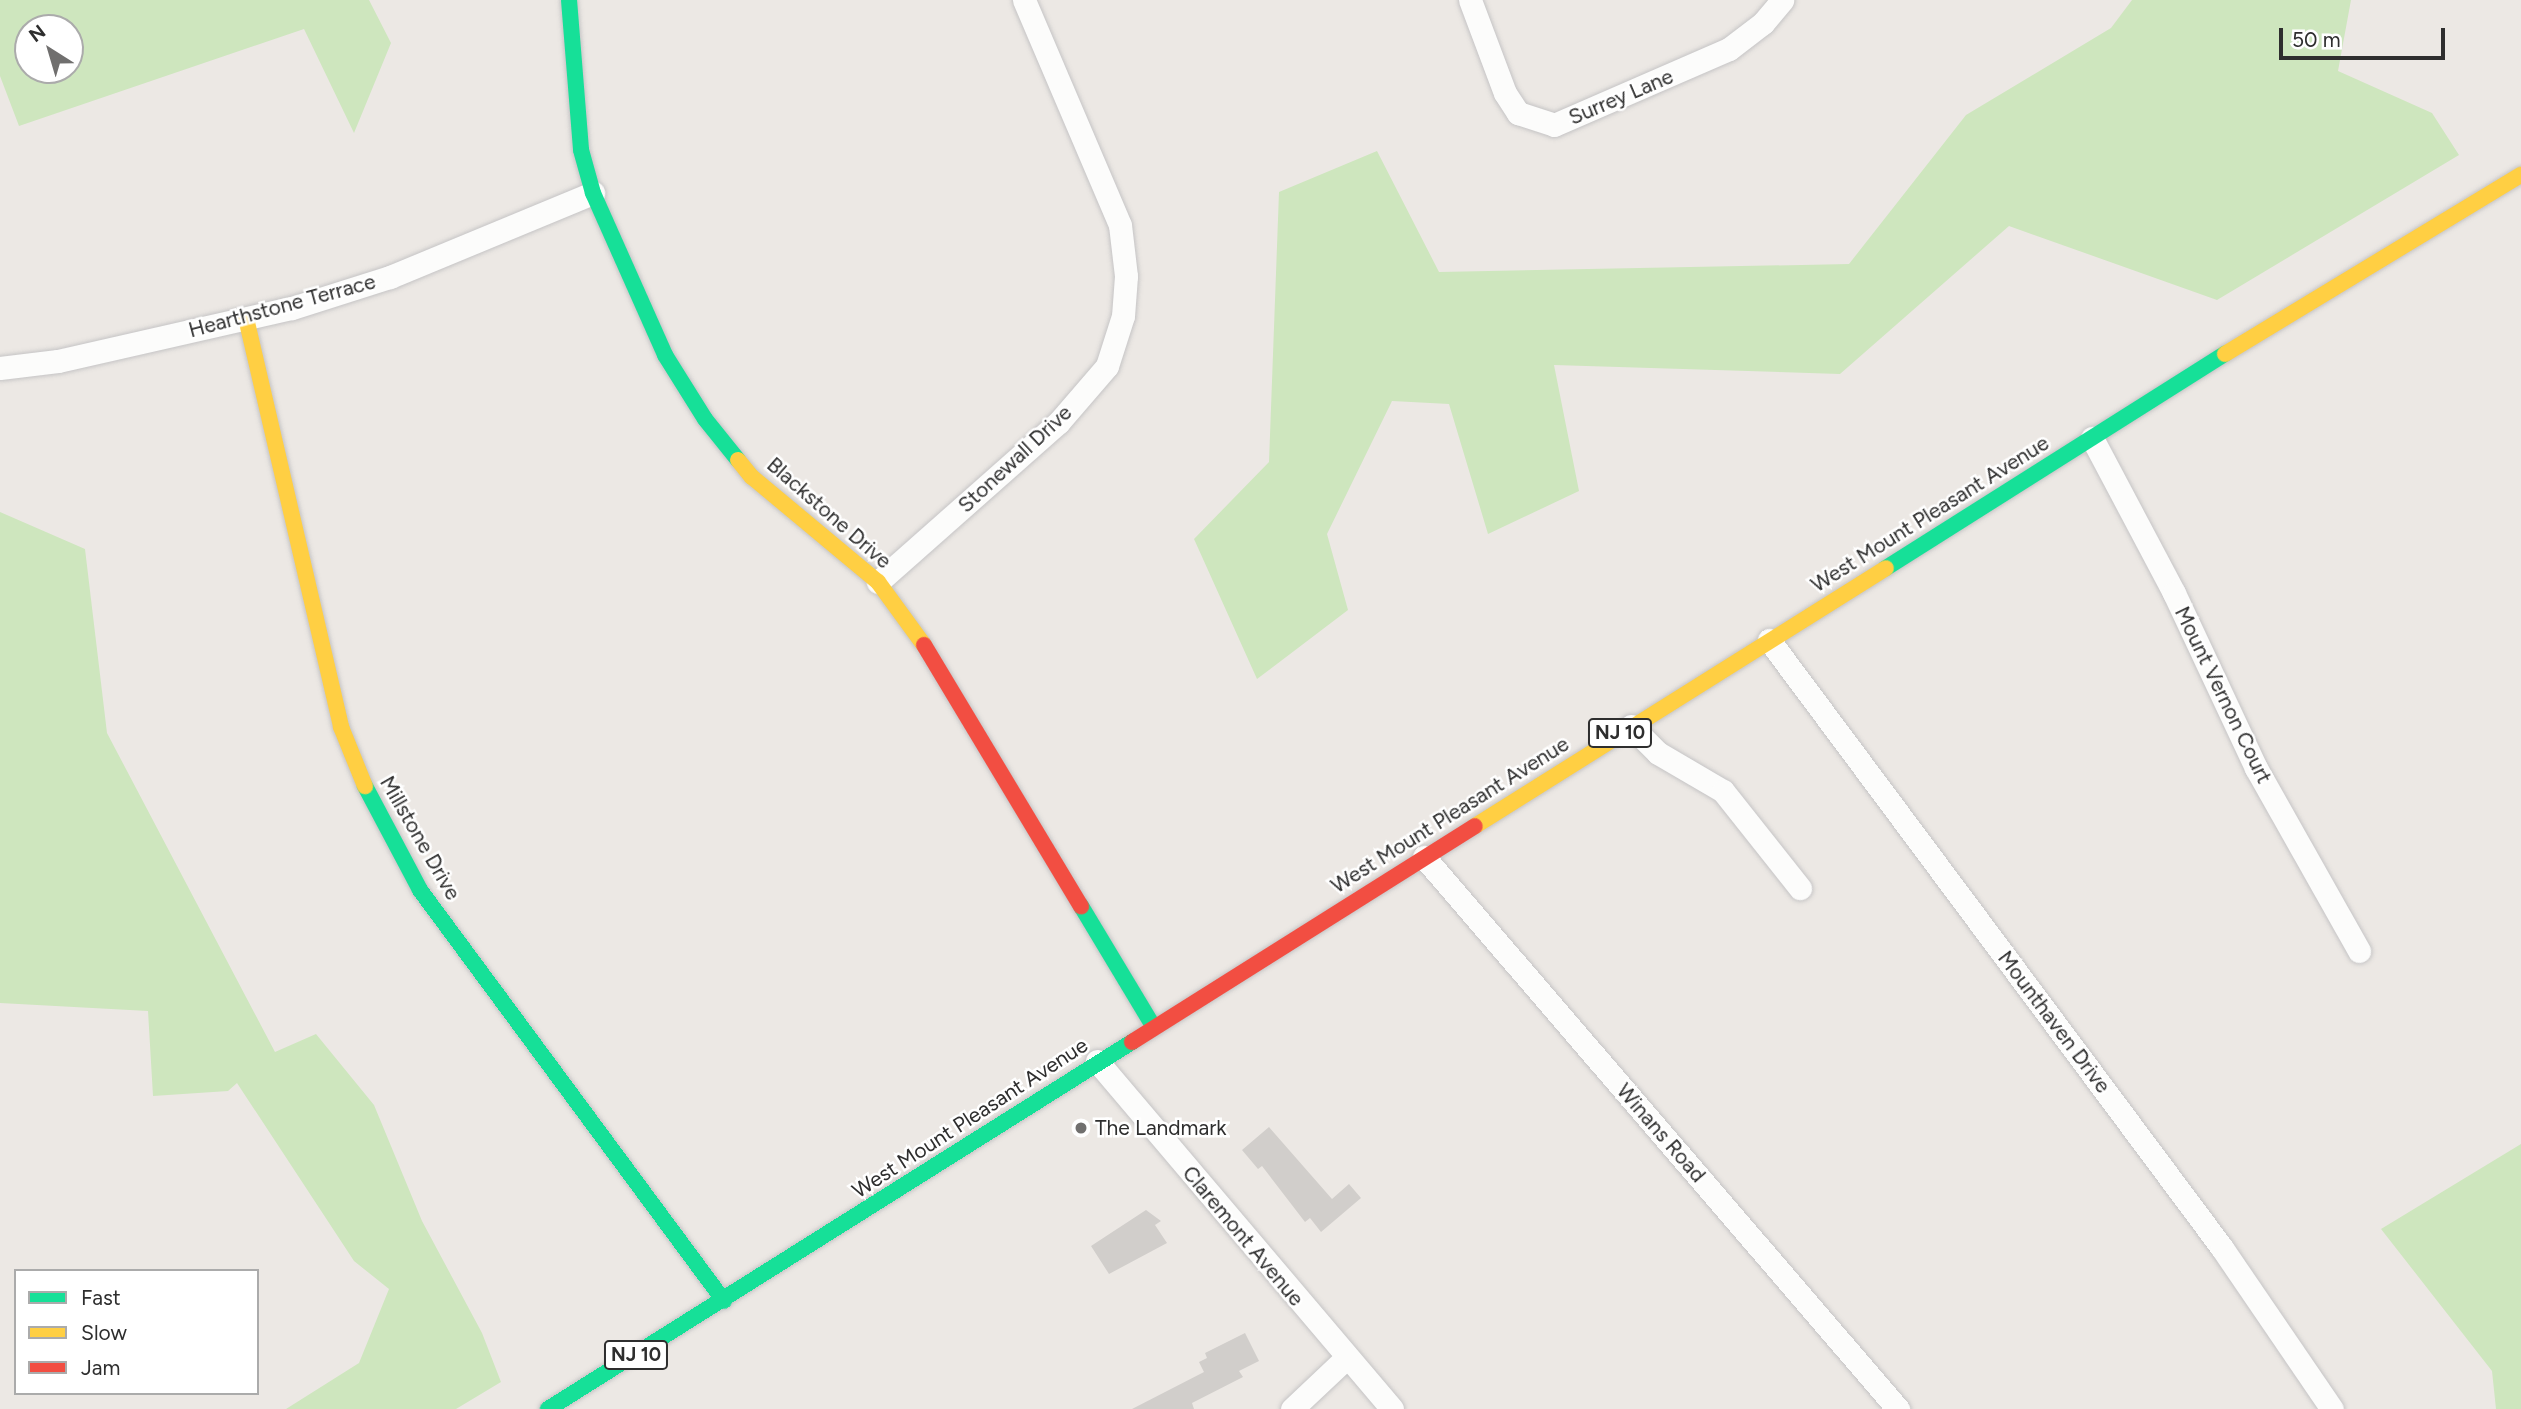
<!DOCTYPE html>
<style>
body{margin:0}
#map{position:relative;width:2521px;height:1409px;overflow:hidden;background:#ece8e4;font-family:Figtree,sans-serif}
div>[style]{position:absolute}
.green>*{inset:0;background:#cee6be}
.building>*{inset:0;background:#d1cecb}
.roads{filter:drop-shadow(0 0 2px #c5c4c5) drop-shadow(0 0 2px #c5c4c5)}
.street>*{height:23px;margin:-11.5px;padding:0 11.5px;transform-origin:11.5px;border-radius:11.5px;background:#fcfcfb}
.fast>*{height:16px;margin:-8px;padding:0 8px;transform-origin:8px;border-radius:8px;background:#16e098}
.slow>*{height:16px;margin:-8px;padding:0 8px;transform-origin:8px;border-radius:8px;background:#ffcf43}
.jam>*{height:16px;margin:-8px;padding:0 8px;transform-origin:8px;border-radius:8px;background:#f24e42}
.dots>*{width:19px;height:19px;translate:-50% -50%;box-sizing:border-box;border:4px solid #fff;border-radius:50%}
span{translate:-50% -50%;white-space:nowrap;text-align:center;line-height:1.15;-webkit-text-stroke:5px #fff;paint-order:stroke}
.shield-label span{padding:2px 5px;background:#fff;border:2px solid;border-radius:5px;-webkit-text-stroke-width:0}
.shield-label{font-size:19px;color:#2e2e2e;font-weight:700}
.street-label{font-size:21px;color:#2e2e2e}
.poi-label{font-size:21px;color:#2e2e2e}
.left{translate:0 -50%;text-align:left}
.legend{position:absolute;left:14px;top:1269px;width:245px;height:126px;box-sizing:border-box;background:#fff;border:2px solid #ababab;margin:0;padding:9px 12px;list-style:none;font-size:21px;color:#2e2e2e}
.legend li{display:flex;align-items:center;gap:14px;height:35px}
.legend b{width:35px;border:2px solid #ababab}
.north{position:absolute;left:14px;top:14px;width:70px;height:70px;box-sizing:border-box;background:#fff;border:2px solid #ababab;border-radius:50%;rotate:323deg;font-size:19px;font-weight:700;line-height:28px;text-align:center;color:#2e2e2e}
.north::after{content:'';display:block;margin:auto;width:24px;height:32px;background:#706f6e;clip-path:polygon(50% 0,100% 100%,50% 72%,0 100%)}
.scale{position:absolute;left:2279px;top:28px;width:166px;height:32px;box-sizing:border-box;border:4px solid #2e2e2e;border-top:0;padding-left:9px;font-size:21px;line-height:24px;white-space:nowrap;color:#2e2e2e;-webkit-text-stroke:5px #fff;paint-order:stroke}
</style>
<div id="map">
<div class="green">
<i style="clip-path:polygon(evenodd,0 0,369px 0,391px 43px,354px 133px,304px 29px,19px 126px,0 76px,0 0,70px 28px,70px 70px,28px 70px,28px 28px,70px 28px)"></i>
<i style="clip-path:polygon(2132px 0,2351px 0,2338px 71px,2432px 113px,2459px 155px,2217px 300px,2009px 226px,1840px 374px,1554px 365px,1579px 491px,1488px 534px,1449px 404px,1392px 401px,1327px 534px,1348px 610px,1257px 679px,1194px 539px,1269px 462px,1279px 192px,1377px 151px,1439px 272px,1849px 264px,1966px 115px,2111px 28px)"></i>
<i style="clip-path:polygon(0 512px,85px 549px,107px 733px,275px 1052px,316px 1034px,374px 1105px,422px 1221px,482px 1333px,501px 1382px,456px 1409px,286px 1409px,359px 1363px,389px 1289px,354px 1261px,237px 1083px,228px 1091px,153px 1096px,148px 1011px,0 1003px)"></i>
<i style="clip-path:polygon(2521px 1144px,2521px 1409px,2496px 1409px,2492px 1371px,2381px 1229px)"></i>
</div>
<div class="building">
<i style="clip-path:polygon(1269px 1127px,1332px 1199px,1349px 1184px,1361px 1198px,1321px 1232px,1310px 1218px,1305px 1222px,1262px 1166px,1258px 1169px,1242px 1150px)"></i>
<i style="clip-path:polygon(1146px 1210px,1161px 1221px,1155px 1225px,1167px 1243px,1109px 1274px,1091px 1246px)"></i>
<i style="clip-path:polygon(1245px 1333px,1259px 1361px,1239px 1371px,1243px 1377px,1192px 1403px,1194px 1409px,1132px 1409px,1204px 1372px,1199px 1362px,1207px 1358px,1205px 1353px)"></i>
</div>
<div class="roads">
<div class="street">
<i style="left:1470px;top:0;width:99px;rotate:69.4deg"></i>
<i style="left:1505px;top:93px;width:24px;rotate:57deg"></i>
<i style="left:1518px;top:113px;width:38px;rotate:18deg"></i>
<i style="left:1554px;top:125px;width:191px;rotate:-23.5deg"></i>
<i style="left:1729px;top:49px;width:43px;rotate:-37.4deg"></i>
<i style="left:1763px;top:23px;width:30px;rotate:-50deg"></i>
<i style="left:0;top:368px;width:58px;rotate:-6.9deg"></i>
<i style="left:58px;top:361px;width:240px;rotate:-12.8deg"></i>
<i style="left:292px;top:308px;width:103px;rotate:-17.6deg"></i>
<i style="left:390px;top:277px;width:220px;rotate:-22.5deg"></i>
<i style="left:2092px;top:438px;width:175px;rotate:62.1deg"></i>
<i style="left:2174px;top:593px;width:193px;rotate:64.9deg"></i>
<i style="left:2256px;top:768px;width:210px;rotate:60.6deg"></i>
<i style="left:878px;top:582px;width:240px;rotate:-41.5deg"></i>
<i style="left:1058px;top:423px;width:75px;rotate:-49.3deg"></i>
<i style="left:1107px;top:366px;width:52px;rotate:-72.3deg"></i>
<i style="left:1123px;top:316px;width:40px;rotate:-85.7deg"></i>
<i style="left:1126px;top:276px;width:51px;rotate:-96.7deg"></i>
<i style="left:1120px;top:225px;width:245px;rotate:-113.1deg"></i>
<i style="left:1769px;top:640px;width:758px;rotate:53.31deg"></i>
<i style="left:2222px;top:1248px;width:195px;rotate:55.7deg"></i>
<i style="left:1631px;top:726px;width:38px;rotate:45deg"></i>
<i style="left:1658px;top:753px;width:75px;rotate:30.3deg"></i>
<i style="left:1723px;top:791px;width:124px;rotate:51.6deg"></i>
<i style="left:1424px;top:857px;width:728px;rotate:49.35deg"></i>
<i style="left:1097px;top:1061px;width:456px;rotate:49.7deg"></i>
<i style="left:1292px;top:1409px;width:73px;rotate:-43.3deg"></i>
</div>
<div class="fast">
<i style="left:569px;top:0;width:150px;rotate:85.4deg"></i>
<i style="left:581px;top:150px;width:45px;rotate:74.4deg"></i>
<i style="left:593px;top:193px;width:177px;rotate:66deg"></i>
<i style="left:665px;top:355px;width:75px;rotate:58deg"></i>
<i style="left:705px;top:419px;width:53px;rotate:51.2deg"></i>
<i style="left:1886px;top:568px;width:401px;rotate:-32.3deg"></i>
<i style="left:365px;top:786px;width:118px;rotate:62.1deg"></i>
<i style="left:420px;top:890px;width:511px;rotate:53.51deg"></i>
<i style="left:1081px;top:906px;width:140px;rotate:59deg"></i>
<i style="left:548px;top:1409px;width:690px;rotate:-32.15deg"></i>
</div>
<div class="slow">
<i style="left:246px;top:318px;width:420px;rotate:76.9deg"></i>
<i style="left:341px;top:727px;width:64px;rotate:67.9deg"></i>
<i style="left:2225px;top:354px;width:346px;rotate:-31.2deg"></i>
<i style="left:738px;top:460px;width:22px;rotate:51deg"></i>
<i style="left:752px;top:477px;width:164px;rotate:39.8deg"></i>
<i style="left:878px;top:582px;width:78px;rotate:53.9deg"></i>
<i style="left:1475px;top:826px;width:485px;rotate:-32.1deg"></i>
</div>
<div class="jam">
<i style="left:924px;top:645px;width:305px;rotate:59deg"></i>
<i style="left:1132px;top:1042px;width:405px;rotate:-32.2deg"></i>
</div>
</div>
<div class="dots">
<i style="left:1081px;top:1128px;background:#706f6e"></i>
</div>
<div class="shield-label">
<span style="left:1620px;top:733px">NJ 10</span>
<span style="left:636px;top:1355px">NJ 10</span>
</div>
<div class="street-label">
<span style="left:1621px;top:97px;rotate:-23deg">Surrey Lane</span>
<span style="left:282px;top:306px;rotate:-15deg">Hearthstone Terrace</span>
<span style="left:1015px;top:459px;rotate:-43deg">Stonewall Drive</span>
<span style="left:829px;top:513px;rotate:41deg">Blackstone Drive</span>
<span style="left:1930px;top:514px;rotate:-32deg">West Mount Pleasant Avenue</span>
<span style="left:2223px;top:695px;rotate:64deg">Mount Vernon Court</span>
<span style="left:1450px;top:815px;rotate:-32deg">West Mount Pleasant Avenue</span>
<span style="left:420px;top:838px;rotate:60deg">Millstone Drive</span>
<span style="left:2054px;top:1022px;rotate:53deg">Mounthaven Drive</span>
<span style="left:970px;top:1118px;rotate:-33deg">West Mount Pleasant Avenue</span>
<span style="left:1661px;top:1133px;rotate:49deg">Winans Road</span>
<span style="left:1243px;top:1236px;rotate:50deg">Claremont Avenue</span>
</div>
<div class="poi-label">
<span class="left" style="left:1095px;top:1128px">The Landmark</span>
</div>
<ul class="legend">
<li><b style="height:9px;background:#16e098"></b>Fast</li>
<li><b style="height:9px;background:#ffcf43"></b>Slow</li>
<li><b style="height:9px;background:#f24e42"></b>Jam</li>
</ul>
<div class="north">N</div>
<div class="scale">50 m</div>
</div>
